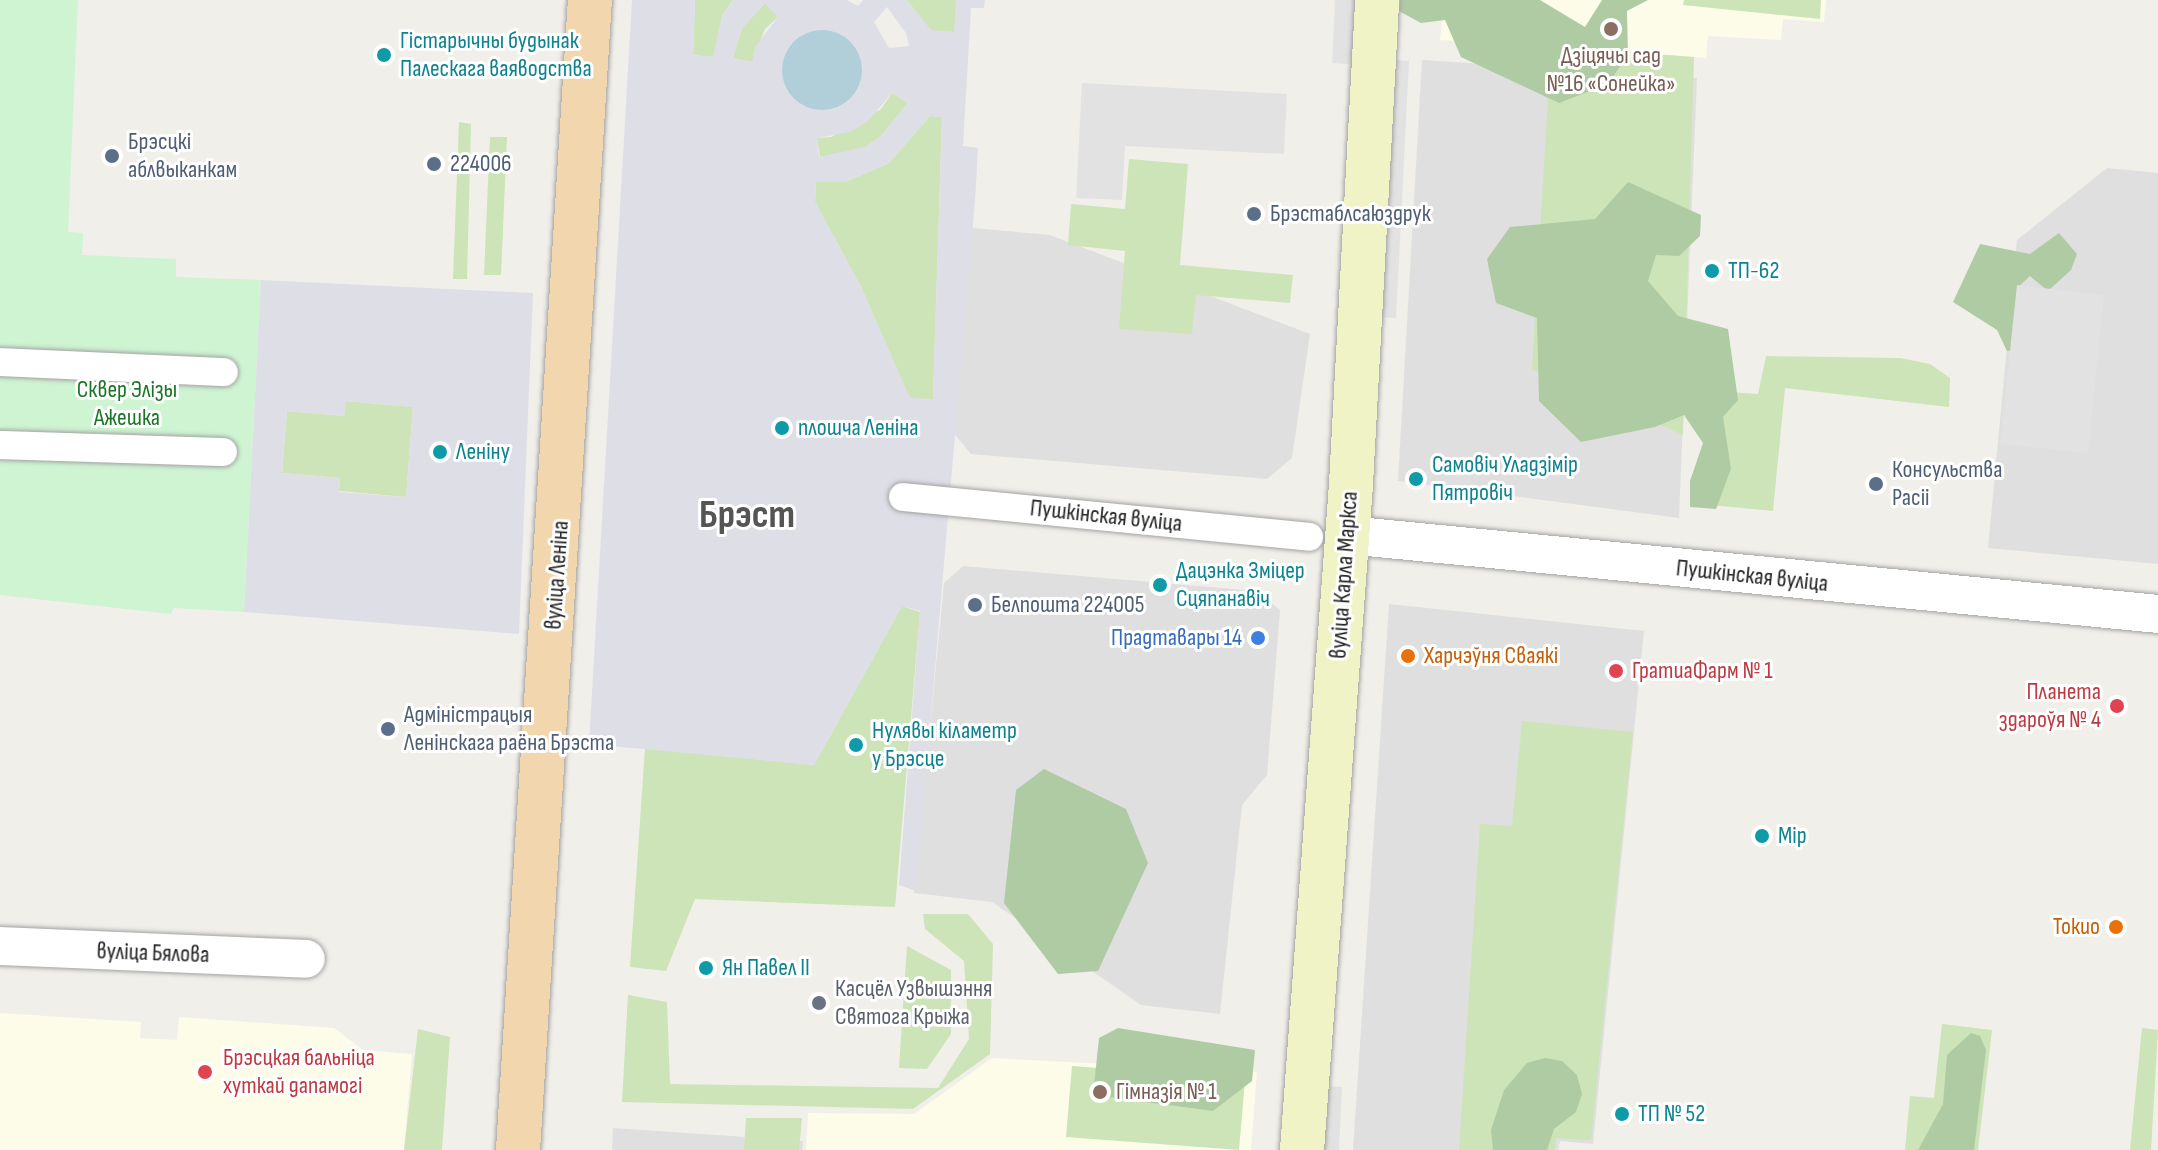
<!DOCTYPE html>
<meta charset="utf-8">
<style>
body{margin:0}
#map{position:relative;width:2158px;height:1150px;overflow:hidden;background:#f1efea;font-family:"Sofia Sans Condensed",sans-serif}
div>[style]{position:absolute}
.residential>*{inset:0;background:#e0dfdf}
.education>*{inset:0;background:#fcfce8}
.grass>*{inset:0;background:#cce4b7}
.forest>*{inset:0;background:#afcba4}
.park>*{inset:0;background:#cef4d2}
.parking>*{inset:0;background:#e2e2e2}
.plaza>*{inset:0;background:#dedee7}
.water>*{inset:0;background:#b0cfd9}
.round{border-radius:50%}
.roads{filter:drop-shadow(0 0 2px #a3a3a3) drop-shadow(0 0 2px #a3a3a3)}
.pedestrian>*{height:28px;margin:-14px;padding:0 14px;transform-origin:14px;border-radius:14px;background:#fff}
.minor>*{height:38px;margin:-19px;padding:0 19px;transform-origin:19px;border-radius:19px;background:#fff}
.secondary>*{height:44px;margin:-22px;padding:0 22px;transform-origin:22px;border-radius:22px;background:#f0f3c6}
.primary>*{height:44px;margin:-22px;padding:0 22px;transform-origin:22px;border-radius:22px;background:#f2d6ae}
.dots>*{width:22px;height:22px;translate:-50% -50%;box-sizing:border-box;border:4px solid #fff;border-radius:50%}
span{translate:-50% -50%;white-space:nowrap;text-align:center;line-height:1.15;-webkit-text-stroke:6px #fff;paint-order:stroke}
.culture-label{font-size:24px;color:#0d838f}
.left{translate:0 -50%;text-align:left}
.education-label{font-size:24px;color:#785e54}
.service-label{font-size:24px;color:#4e5e75}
.park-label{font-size:24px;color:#1a7624}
.street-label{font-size:24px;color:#222}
.shop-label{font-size:24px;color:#366cbe}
.right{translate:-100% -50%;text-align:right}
.food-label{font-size:24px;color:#c56008}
.health-label{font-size:24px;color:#be3a42}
.worship-label{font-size:24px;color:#5b616d}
.town-label{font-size:40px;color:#555;font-weight:700}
</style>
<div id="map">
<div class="residential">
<i style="clip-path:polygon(1422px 60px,1697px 78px,1679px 518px,1398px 481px)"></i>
<i style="clip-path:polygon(2107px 168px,2158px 173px,2158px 564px,1988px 548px,2017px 240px)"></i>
<i style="clip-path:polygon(962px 227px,1050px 235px,1310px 334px,1292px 458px,1267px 479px,971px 454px,947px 425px)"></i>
<i style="clip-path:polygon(963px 566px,1257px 591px,1280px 610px,1267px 775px,1242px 805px,1220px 1014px,1141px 1005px,992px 902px,914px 893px,944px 583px)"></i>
<i style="clip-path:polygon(1389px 604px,1644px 631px,1593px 1144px,1560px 1141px,1558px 1150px,1353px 1150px)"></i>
<i style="clip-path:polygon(613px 1128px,803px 1141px,802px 1150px,612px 1150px)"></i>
</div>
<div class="education">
<i style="clip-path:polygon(1444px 0,1826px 0,1824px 22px,1783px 19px,1781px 40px,1708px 36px,1706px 58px,1440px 40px)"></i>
<i style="clip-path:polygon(0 1013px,141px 1022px,140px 1038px,177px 1040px,179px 1017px,334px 1028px,363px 1050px,412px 1054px,404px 1150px,0 1150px)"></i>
<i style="clip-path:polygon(992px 1058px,1257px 1072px,1251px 1150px,806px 1150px,808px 1113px,914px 1114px)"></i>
</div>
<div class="grass">
<i style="clip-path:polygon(695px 0,733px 0,722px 16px,714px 57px,693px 55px)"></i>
<i style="clip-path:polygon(907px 0,956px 0,955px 32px,931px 31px)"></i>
<i style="clip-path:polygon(1684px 0,1821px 0,1820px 19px,1683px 5px)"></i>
<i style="clip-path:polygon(765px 3px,778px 17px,765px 29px,752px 62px,733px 58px,742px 28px)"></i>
<i style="clip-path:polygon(1551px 46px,1694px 57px,1683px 435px,1532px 369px)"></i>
<i style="clip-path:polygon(892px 93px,908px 103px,880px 137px,864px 148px,820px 157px,817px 138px,831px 137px,881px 109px)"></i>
<i style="clip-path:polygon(930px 116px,942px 117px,933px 399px,910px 399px,861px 287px,815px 202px,816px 181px,845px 182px,889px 163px)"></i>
<i style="clip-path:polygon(459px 122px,471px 124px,467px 279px,453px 279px)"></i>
<i style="clip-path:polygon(490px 137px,507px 137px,501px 275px,484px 275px)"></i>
<i style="clip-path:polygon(1129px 159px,1188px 164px,1180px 265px,1293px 275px,1290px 303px,1196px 295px,1192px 334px,1119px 329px,1125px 251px,1068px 245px,1071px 204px,1125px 209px)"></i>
<i style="clip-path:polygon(1766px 356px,1900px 358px,1930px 364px,1950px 378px,1949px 407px,1785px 388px,1773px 511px,1701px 504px,1728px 392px,1758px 394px)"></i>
<i style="clip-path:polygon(345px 401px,413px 407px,406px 497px,339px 491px,340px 478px,282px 473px,287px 411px,344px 416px)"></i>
<i style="clip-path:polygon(902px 606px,920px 612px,895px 907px,695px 899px,666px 971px,630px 967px,645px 748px,814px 765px)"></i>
<i style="clip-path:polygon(1522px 721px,1633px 732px,1591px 1140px,1556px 1138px,1555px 1150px,1459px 1150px,1480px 824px,1512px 826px)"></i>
<i style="clip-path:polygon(923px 914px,968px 914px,993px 944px,990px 1054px,913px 1109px,622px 1102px,628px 995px,667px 1002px,670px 1084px,938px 1088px,969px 1039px,964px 961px,925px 929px)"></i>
<i style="clip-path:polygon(907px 946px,951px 970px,951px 1034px,927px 1069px,899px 1068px)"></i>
<i style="clip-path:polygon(1942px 1024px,1992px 1030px,1978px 1150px,1905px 1150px,1910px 1096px,1934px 1098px)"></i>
<i style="clip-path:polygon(2142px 1028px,2158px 1030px,2151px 1150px,2130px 1150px)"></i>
<i style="clip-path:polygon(418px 1029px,450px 1037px,442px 1150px,404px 1150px)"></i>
<i style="clip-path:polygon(1072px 1066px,1245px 1080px,1239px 1150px,1066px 1137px)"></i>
<i style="clip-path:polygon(746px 1118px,802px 1118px,799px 1150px,744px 1150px)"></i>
</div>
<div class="forest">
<i style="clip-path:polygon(1400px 0,1540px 0,1585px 27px,1602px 0,1648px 0,1627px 11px,1628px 55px,1608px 84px,1559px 103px,1461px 57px,1445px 20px,1421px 23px,1399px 11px)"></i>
<i style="clip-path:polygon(1628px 182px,1701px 215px,1700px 236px,1679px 256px,1656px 255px,1648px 281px,1678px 316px,1728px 329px,1738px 400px,1723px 417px,1731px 469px,1716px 509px,1690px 507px,1690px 481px,1703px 443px,1684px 415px,1655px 427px,1581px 442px,1539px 401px,1537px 318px,1496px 303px,1487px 259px,1510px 227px,1595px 219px)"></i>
<i style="clip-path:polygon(2059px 233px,2077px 254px,2071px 270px,2048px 291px,2030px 276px,2017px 288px,2014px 350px,2007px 351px,1997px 330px,1953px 302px,1980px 244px,2030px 254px)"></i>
<i style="clip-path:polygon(1044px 769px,1126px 809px,1148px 863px,1098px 971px,1058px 974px,1004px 903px,1016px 790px)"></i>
<i style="clip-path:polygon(1118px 1028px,1255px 1050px,1252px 1081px,1213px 1111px,1093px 1095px,1099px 1038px)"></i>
<i style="clip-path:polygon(1971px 1033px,1980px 1036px,1986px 1050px,1974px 1150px,1918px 1150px,1943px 1104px,1947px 1055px)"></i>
<i style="clip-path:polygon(1545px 1058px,1562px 1061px,1577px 1075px,1582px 1094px,1576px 1112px,1554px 1129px,1547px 1150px,1493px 1150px,1491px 1130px,1504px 1090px,1527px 1063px)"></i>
</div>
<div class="park">
<i style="clip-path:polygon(0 0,78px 0,68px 232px,83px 233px,82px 255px,176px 259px,176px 277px,261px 280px,244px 612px,174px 608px,171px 614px,0 595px)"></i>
</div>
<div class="parking">
<i style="clip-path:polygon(1335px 0,1377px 0,1362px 65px,1332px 63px)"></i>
<i style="clip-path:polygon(1387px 59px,1409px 61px,1396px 318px,1373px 317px)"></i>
<i style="clip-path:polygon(1082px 83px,1287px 94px,1284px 154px,1125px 146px,1122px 200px,1076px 198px)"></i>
<i style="clip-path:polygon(2017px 285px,2104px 295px,2088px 453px,2000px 444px)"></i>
<i style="clip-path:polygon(1322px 1086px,1342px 1087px,1339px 1150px,1319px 1150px)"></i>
</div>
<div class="plaza">
<i style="clip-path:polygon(evenodd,632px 0,695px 0,693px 55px,713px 57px,722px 16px,733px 0,847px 0,858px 6px,863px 0,907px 0,931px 30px,954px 32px,956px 0,985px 0,984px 8px,971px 8px,963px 146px,978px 148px,975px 201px,916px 891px,899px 885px,920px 611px,902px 606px,814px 765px,589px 744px,632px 0,765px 3px,778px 17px,755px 47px,752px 62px,733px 58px,742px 28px,765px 3px,632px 0,887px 7px,906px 33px,909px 46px,889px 48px,874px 22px,887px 7px,632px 0,809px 32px,852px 96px,829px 109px,788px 48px,809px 32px,632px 0,892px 93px,908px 103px,880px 137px,864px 147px,819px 157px,817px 138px,850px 132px,867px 122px,892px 93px,632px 0,930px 116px,942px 117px,933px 399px,910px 398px,861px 287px,815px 202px,816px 182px,845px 182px,889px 163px,930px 116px)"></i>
<i style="clip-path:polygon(evenodd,261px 280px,533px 293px,519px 634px,244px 612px,261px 280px,346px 401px,413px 407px,406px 497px,339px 492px,340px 478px,282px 473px,287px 411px,344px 416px,346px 401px)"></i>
</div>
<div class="water">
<i class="round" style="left:782px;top:30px;width:80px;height:80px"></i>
</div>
<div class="roads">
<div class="pedestrian">
<i style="left:0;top:362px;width:224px;rotate:2.6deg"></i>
<i style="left:0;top:445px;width:223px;rotate:1.8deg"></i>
<i style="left:903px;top:497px;width:408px;rotate:5.6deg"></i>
</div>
<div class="minor">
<i style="left:1347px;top:535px;width:815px;rotate:5.56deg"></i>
<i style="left:0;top:946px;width:306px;rotate:2.4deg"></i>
</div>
<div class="secondary">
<i style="left:1302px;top:1150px;width:668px;rotate:-85.79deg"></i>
<i style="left:1351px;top:484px;width:485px;rotate:-86.9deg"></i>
</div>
<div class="primary">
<i style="left:518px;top:1150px;width:1152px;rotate:-86.42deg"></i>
</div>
</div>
<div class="dots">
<i style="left:1611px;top:29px;background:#8d6e63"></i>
<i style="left:384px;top:55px;background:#0f9aa8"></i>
<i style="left:112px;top:156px;background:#5c6f8a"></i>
<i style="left:434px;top:164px;background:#5c6f8a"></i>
<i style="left:1254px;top:214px;background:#5c6f8a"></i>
<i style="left:1712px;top:271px;background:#0f9aa8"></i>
<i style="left:782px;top:428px;background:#0f9aa8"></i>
<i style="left:440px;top:452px;background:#0f9aa8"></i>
<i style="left:1416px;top:479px;background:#0f9aa8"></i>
<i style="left:1876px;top:484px;background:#5c6f8a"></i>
<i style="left:1160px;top:585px;background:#0f9aa8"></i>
<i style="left:975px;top:605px;background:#5c6f8a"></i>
<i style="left:1258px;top:638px;background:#3f7fe0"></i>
<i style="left:1408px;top:656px;background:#e8710a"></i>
<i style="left:1616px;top:671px;background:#e0444e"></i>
<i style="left:2117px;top:706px;background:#e0444e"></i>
<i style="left:388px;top:729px;background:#5c6f8a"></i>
<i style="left:856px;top:745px;background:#0f9aa8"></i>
<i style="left:1762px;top:836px;background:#0f9aa8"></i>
<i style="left:2116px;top:927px;background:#e8710a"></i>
<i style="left:706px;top:968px;background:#0f9aa8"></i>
<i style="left:819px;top:1003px;background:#6b7280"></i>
<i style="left:205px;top:1072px;background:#e0444e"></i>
<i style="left:1100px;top:1092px;background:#8d6e63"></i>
<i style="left:1622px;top:1114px;background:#0f9aa8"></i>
</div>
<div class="culture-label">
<span class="left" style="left:400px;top:55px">Гістарычны будынак<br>Палескага ваяводства</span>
<span class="left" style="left:1728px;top:271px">ТП-62</span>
<span class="left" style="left:798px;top:428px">плошча Леніна</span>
<span class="left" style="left:456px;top:452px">Леніну</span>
<span class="left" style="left:1432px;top:479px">Самовіч Уладзімір<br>Пятровіч</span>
<span class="left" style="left:1176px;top:585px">Дацэнка Зміцер<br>Сцяпанавіч</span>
<span class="left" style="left:872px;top:745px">Нулявы кіламетр<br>у Брэсце</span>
<span class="left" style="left:1778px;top:836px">Мір</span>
<span class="left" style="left:722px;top:968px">Ян Павел ІІ</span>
<span class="left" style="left:1638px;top:1114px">ТП № 52</span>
</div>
<div class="education-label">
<span style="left:1611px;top:70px">Дзіцячы сад<br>№16 «Сонейка»</span>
<span class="left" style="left:1116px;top:1092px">Гімназія № 1</span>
</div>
<div class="service-label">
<span class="left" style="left:128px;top:156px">Брэсцкі<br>аблвыканкам</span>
<span class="left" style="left:450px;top:164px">224006</span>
<span class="left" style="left:1270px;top:214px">Брэстаблсаюздрук</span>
<span class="left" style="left:1892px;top:484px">Консульства<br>Расіі</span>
<span class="left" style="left:991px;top:605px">Белпошта 224005</span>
<span class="left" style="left:404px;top:729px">Адміністрацыя<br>Ленінскага раёна Брэста</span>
</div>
<div class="park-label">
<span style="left:127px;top:404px">Сквер Элізы<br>Ажешка</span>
</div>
<div class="street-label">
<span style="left:1106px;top:516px;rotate:6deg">Пушкінская вуліца</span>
<span style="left:557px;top:575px;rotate:-86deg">вуліца Леніна</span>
<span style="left:1344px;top:575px;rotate:-86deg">вуліца Карла Маркса</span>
<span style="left:1752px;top:576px;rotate:6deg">Пушкінская вуліца</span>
<span style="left:153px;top:953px;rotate:2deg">вуліца Бялова</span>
</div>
<div class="shop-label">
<span class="right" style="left:1242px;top:638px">Прадтавары 14</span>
</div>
<div class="food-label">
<span class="left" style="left:1424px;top:656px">Харчэўня Сваякі</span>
<span class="right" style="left:2100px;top:927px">Токио</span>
</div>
<div class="health-label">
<span class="left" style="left:1632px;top:671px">ГратиаФарм № 1</span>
<span class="right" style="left:2101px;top:706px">Планета<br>здароўя № 4</span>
<span class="left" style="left:223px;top:1072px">Брэсцкая бальніца<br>хуткай дапамогі</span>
</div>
<div class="worship-label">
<span class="left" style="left:835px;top:1003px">Касцёл Узвышэння<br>Святога Крыжа</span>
</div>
<div class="town-label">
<span style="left:747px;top:515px">Брэст</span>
</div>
</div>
